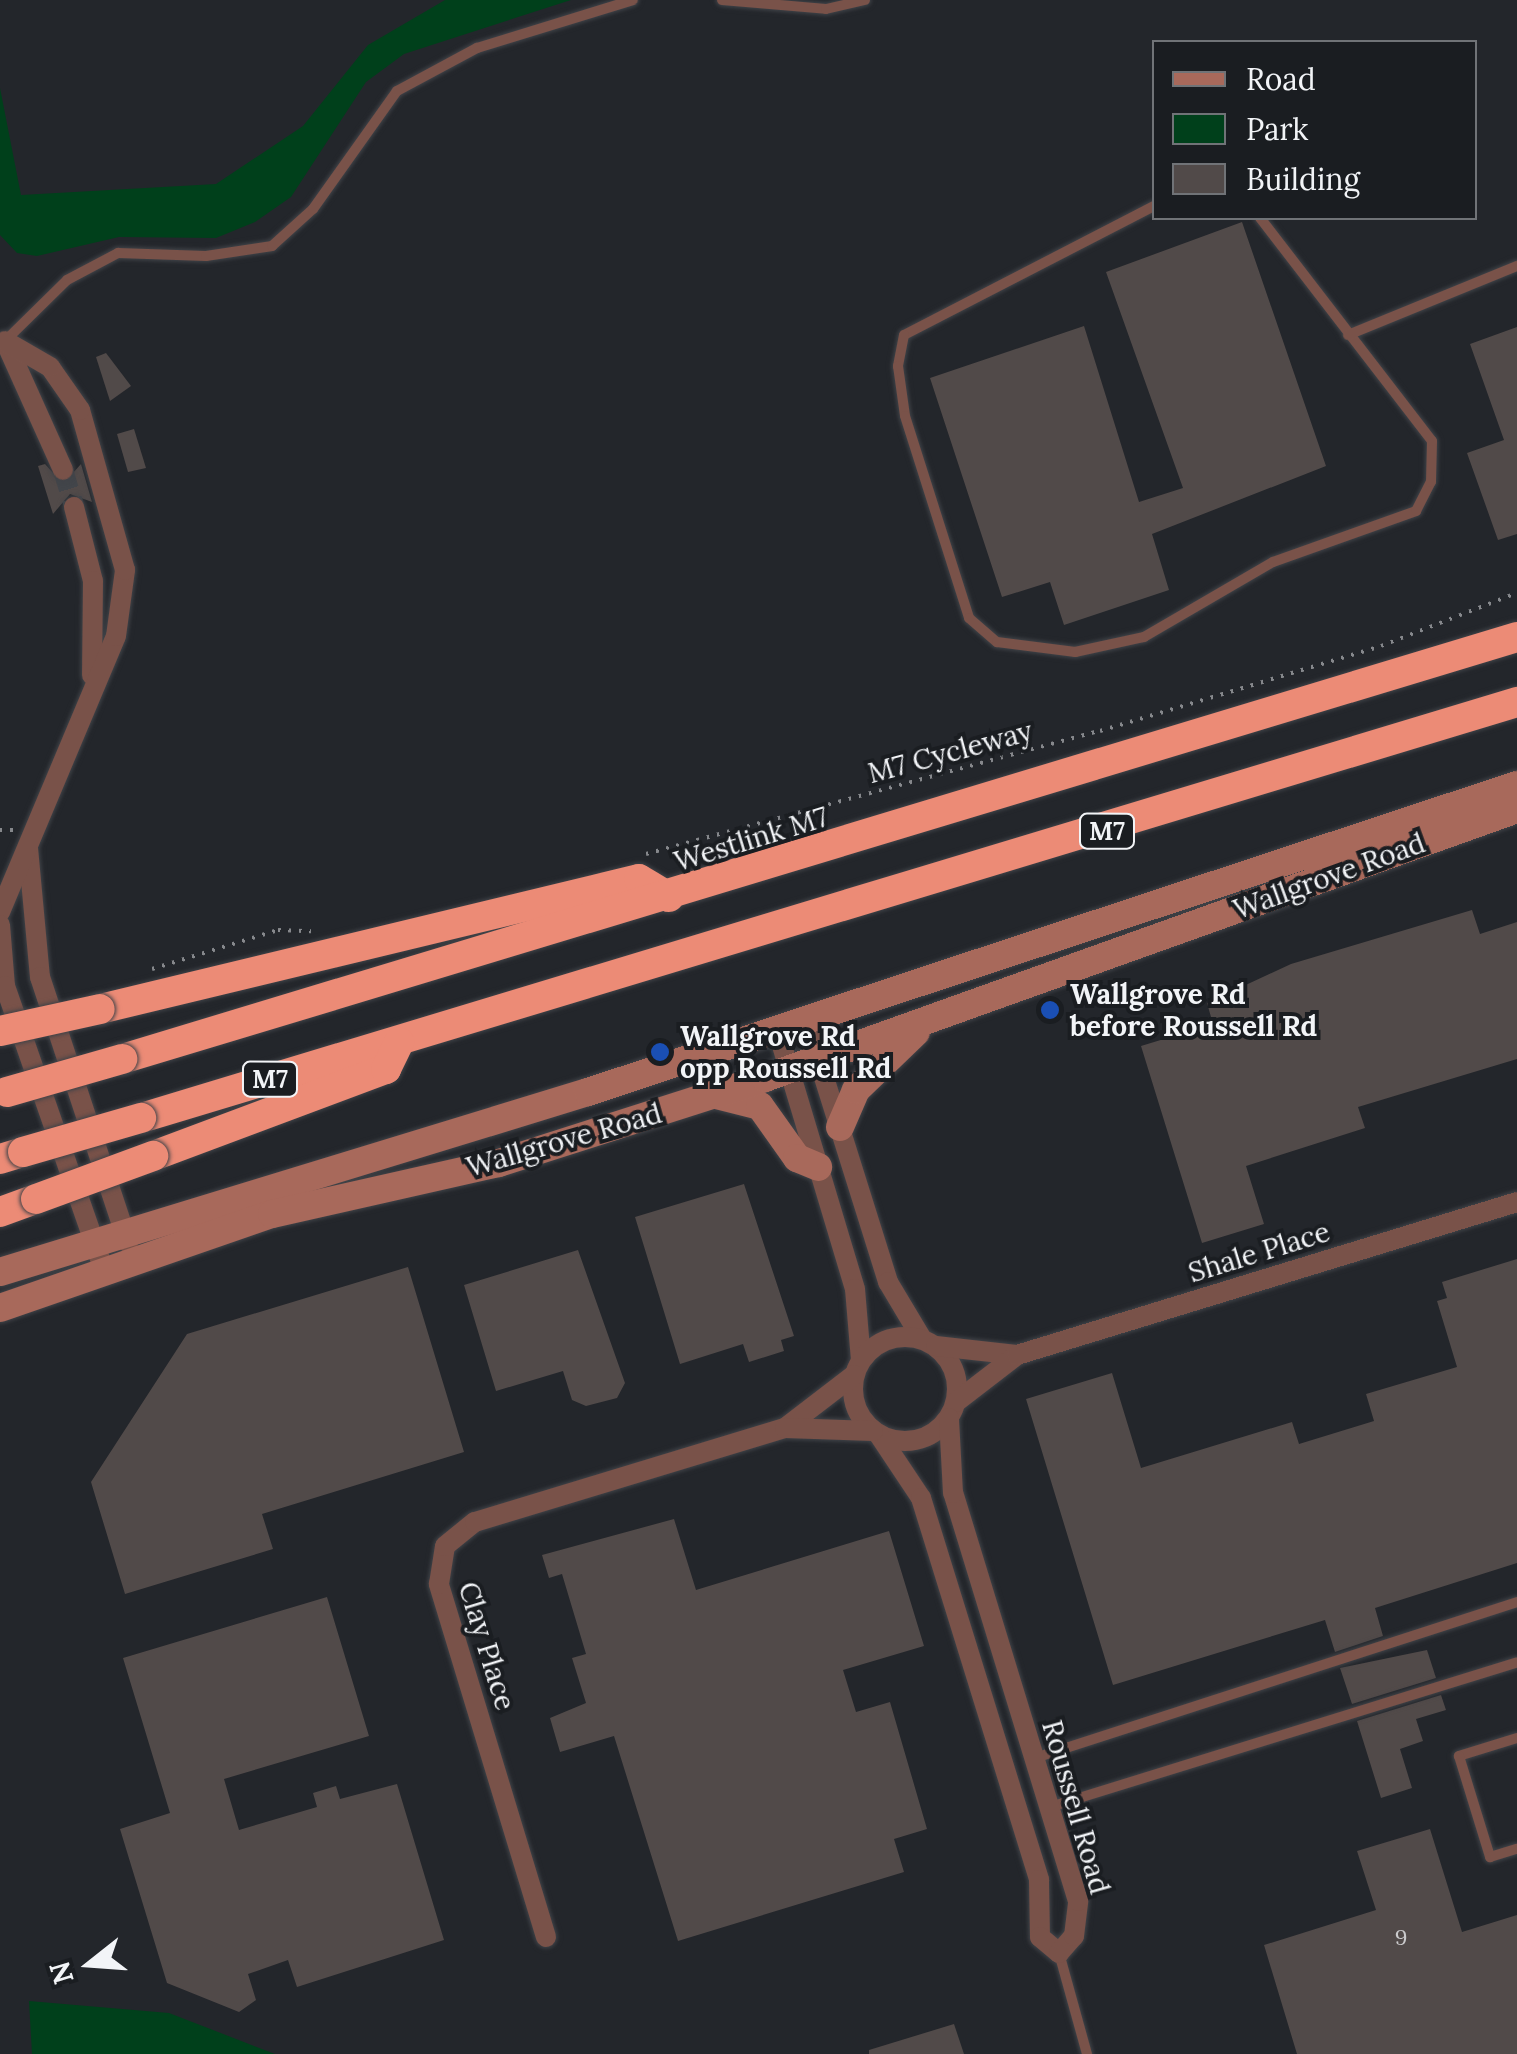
<!DOCTYPE html>
<style>
body{margin:0}
#map{position:relative;width:1517px;height:2054px;overflow:hidden;background:#23262b;font-family:Lora,serif}
div>[style]{position:absolute}
.green>*{inset:0;background:#00401b}
.building>*{inset:0;background:#514a49}
.minor-tunnel>*{height:20px;margin-top:-10px;transform-origin:0;background:repeating-linear-gradient(90deg,#42454a 0 20px,transparent 0 30px)}
.path>*{height:4px;margin-top:-2px;transform-origin:0;background:repeating-linear-gradient(90deg,#86888c 0 2.5px,transparent 0 10.5px)}
.roads{filter:drop-shadow(0 0 2px #404348) drop-shadow(0 0 2px #404348)}
.service>*{height:10px;margin:-5px;padding:0 5px;transform-origin:5px;border-radius:5px;background:#795249}
.minor>*{height:20px;margin:-10px;padding:0 10px;transform-origin:10px;border-radius:10px;background:#795249}
.minor>.ring{margin:-10px;padding:0;box-sizing:content-box;background:none;border:20px solid #795249;border-radius:50%}
.secondary>*{height:28px;margin:-14px;padding:0 14px;transform-origin:14px;border-radius:14px;background:#a8695b}
.motorway>*{height:30px;margin:-15px;padding:0 15px;transform-origin:15px;border-radius:15px;background:#ec8b76}
.bridges{filter:drop-shadow(0 0 2px #404348) drop-shadow(0 0 2px #404348)}
.motorway-bridge>*{height:30px;margin:-15px;padding:0 15px;transform-origin:15px;border-radius:15px;background:#ec8b76}
.dots>*{width:28px;height:28px;translate:-50% -50%;box-sizing:border-box;border:5px solid #1a1d21;border-radius:50%}
span{translate:-50% -50%;white-space:nowrap;text-align:center;line-height:1.15;-webkit-text-stroke:8px #1a1d21;paint-order:stroke}
.number-label{font-size:22px;color:#cacacc}
.number-label span{-webkit-text-stroke-width:0}
.shield-label span{padding:2px 8px;background:#1a1d21;border:2px solid;border-radius:8px;-webkit-text-stroke-width:0}
.shield-label{font-size:25px;color:#f2f4f7;font-weight:700}
.street-label{font-size:28px;color:#f2f4f7}
.poi-label{font-size:28px;color:#f2f4f7;font-weight:700}
.left{translate:0 -50%;text-align:left}
.legend{position:absolute;left:1152px;top:40px;width:325px;height:180px;box-sizing:border-box;background:#1a1d21;border:2px solid #707377;margin:0;padding:12px 18px;list-style:none;font-size:30px;color:#f2f4f7}
.legend li{display:flex;align-items:center;gap:20px;height:50px}
.legend b{width:50px;border:2px solid #707377}
.north{position:absolute;left:40px;top:1914px;width:100px;height:100px;-webkit-text-stroke:8px #1a1d21;paint-order:stroke;rotate:253deg;font-size:28px;font-weight:700;line-height:40px;text-align:center;color:#f2f4f7}
.north::after{content:'';display:block;margin:auto;width:35px;height:45px;background:#f2f4f7;clip-path:polygon(50% 0,100% 100%,50% 72%,0 100%)}
</style>
<div id="map">
<div class="green">
<i style="clip-path:polygon(445px 0,571px 0,404px 54px,366px 82px,291px 197px,255px 222px,216px 238px,119px 237px,37px 256px,17px 253px,0 235px,0 88px,21px 195px,216px 184px,303px 126px,368px 45px)"></i>
<i style="clip-path:polygon(29px 2001px,169px 2013px,275px 2054px,32px 2054px)"></i>
</div>
<div class="building">
<i style="clip-path:polygon(1242px 222px,1326px 466px,1152px 534px,1169px 590px,1064px 625px,1050px 582px,1002px 597px,930px 378px,1084px 326px,1139px 502px,1183px 488px,1106px 272px)"></i>
<i style="clip-path:polygon(1517px 327px,1517px 534px,1498px 540px,1467px 453px,1504px 440px,1470px 344px)"></i>
<i style="clip-path:polygon(106px 353px,131px 386px,110px 401px,96px 357px)"></i>
<i style="clip-path:polygon(134px 429px,146px 468px,128px 472px,117px 434px)"></i>
<i style="clip-path:polygon(45px 464px,63px 484px,81px 464px,92px 502px,70px 494px,53px 514px,38px 466px)"></i>
<i style="clip-path:polygon(1472px 910px,1480px 934px,1517px 922px,1517px 1059px,1358px 1107px,1365px 1128px,1246px 1166px,1264px 1224px,1202px 1243px,1141px 1046px,1213px 1024px,1207px 1003px,1291px 964px)"></i>
<i style="clip-path:polygon(744px 1184px,794px 1336px,781px 1340px,784px 1351px,749px 1362px,743px 1344px,680px 1364px,635px 1217px)"></i>
<i style="clip-path:polygon(578px 1250px,625px 1383px,617px 1398px,586px 1406px,572px 1400px,563px 1371px,496px 1391px,464px 1285px)"></i>
<i style="clip-path:polygon(1517px 1259px,1517px 1563px,1375px 1608px,1383px 1636px,1335px 1652px,1325px 1620px,1113px 1685px,1026px 1399px,1112px 1373px,1141px 1468px,1292px 1422px,1299px 1444px,1374px 1421px,1366px 1394px,1457px 1367px,1437px 1301px,1447px 1298px,1442px 1282px)"></i>
<i style="clip-path:polygon(408px 1267px,464px 1452px,262px 1514px,273px 1549px,125px 1594px,91px 1482px,187px 1334px)"></i>
<i style="clip-path:polygon(674px 1519px,696px 1590px,889px 1531px,924px 1646px,843px 1670px,856px 1712px,890px 1702px,927px 1829px,894px 1839px,904px 1872px,678px 1941px,614px 1736px,560px 1752px,550px 1718px,586px 1703px,572px 1658px,586px 1654px,562px 1574px,549px 1578px,542px 1555px)"></i>
<i style="clip-path:polygon(327px 1597px,369px 1736px,224px 1779px,239px 1830px,317px 1807px,313px 1793px,336px 1786px,340px 1799px,397px 1784px,444px 1940px,297px 1987px,288px 1960px,248px 1974px,256px 2000px,239px 2012px,167px 1983px,120px 1829px,170px 1813px,123px 1658px)"></i>
<i style="clip-path:polygon(1427px 1650px,1436px 1678px,1352px 1704px,1340px 1668px)"></i>
<i style="clip-path:polygon(1441px 1695px,1446px 1710px,1416px 1719px,1423px 1741px,1400px 1749px,1412px 1788px,1381px 1798px,1357px 1721px)"></i>
<i style="clip-path:polygon(1430px 1829px,1462px 1932px,1517px 1915px,1517px 2054px,1297px 2054px,1264px 1945px,1376px 1910px,1357px 1851px)"></i>
<i style="clip-path:polygon(954px 2024px,964px 2054px,869px 2054px,869px 2050px)"></i>
</div>
<div class="minor-tunnel">
<i style="left:63px;top:470px;width:39px;rotate:73deg"></i>
</div>
<div class="path">
<i style="left:0;top:830px;width:14px"></i>
<i style="left:646px;top:854px;width:470px;rotate:-15.2deg"></i>
<i style="left:1100px;top:731px;width:294px;rotate:-16.8deg"></i>
<i style="left:1381px;top:646px;width:146px;rotate:-21.3deg"></i>
<i style="left:152px;top:969px;width:132px;rotate:-17.2deg"></i>
<i style="left:278px;top:930px;width:33px;rotate:2deg"></i>
</div>
<div class="roads">
<div class="service">
<i style="left:722px;top:0;width:104px;rotate:4.9deg"></i>
<i style="left:826px;top:9px;width:40px;rotate:-13deg"></i>
<i style="left:1154px;top:206px;width:281px;rotate:152.7deg"></i>
<i style="left:904px;top:335px;width:32px;rotate:101deg"></i>
<i style="left:898px;top:366px;width:50px;rotate:82deg"></i>
<i style="left:905px;top:416px;width:212px;rotate:72.4deg"></i>
<i style="left:969px;top:618px;width:37px;rotate:41deg"></i>
<i style="left:997px;top:642px;width:79px;rotate:7.3deg"></i>
<i style="left:1075px;top:652px;width:71px;rotate:-12.3deg"></i>
<i style="left:1144px;top:637px;width:149px;rotate:-30.2deg"></i>
<i style="left:1273px;top:562px;width:152px;rotate:-19.6deg"></i>
<i style="left:1416px;top:511px;width:33px;rotate:-63deg"></i>
<i style="left:1431px;top:482px;width:41px;rotate:-88.6deg"></i>
<i style="left:1432px;top:441px;width:282px;rotate:-127.6deg"></i>
<i style="left:1348px;top:335px;width:183px;rotate:-22.2deg"></i>
<i style="left:5px;top:341px;width:87px;rotate:-44.5deg"></i>
<i style="left:67px;top:280px;width:58px;rotate:-27.9deg"></i>
<i style="left:118px;top:253px;width:88px;rotate:2deg"></i>
<i style="left:206px;top:256px;width:67px;rotate:-8.6deg"></i>
<i style="left:272px;top:246px;width:55px;rotate:-42.1deg"></i>
<i style="left:313px;top:209px;width:145px;rotate:-54.6deg"></i>
<i style="left:397px;top:91px;width:91px;rotate:-28.3deg"></i>
<i style="left:477px;top:48px;width:163px;rotate:-17.1deg"></i>
<i style="left:1517px;top:1738px;width:61px;rotate:162.8deg"></i>
<i style="left:1459px;top:1756px;width:106px;rotate:72.9deg"></i>
<i style="left:1490px;top:1857px;width:28px;rotate:-17deg"></i>
<i style="left:1035px;top:1758px;width:507px;rotate:-17.93deg"></i>
<i style="left:1050px;top:1807px;width:489px;rotate:-17.2deg"></i>
<i style="left:1059px;top:1953px;width:105px;rotate:74.5deg"></i>
</div>
<div class="minor">
<i style="left:6px;top:343px;width:139px;rotate:65.8deg"></i>
<i style="left:74px;top:507px;width:76px;rotate:75.6deg"></i>
<i style="left:93px;top:581px;width:94px;rotate:90.6deg"></i>
<i style="left:28px;top:848px;width:130px;rotate:84.7deg"></i>
<i style="left:40px;top:977px;width:280px;rotate:71.7deg"></i>
<i style="left:0;top:912px;width:299px;rotate:-67.2deg"></i>
<i style="left:116px;top:636px;width:67px;rotate:-82.2deg"></i>
<i style="left:125px;top:570px;width:166px;rotate:-105.7deg"></i>
<i style="left:80px;top:410px;width:52px;rotate:-124.9deg"></i>
<i style="left:50px;top:367px;width:52px;rotate:-150deg"></i>
<i style="left:0;top:925px;width:61px;rotate:85.3deg"></i>
<i style="left:5px;top:986px;width:301px;rotate:70.8deg"></i>
<i style="left:806px;top:1020px;width:275px;rotate:72.6deg"></i>
<i style="left:888px;top:1282px;width:66px;rotate:59.2deg"></i>
<i style="left:777px;top:1029px;width:271px;rotate:73.3deg"></i>
<i style="left:855px;top:1289px;width:71px;rotate:85.2deg"></i>
<i class="ring" style="left:853px;top:1337px;width:84px;height:84px"></i>
<i style="left:936px;top:1346px;width:81px;rotate:6.3deg"></i>
<i style="left:956px;top:1402px;width:77px;rotate:-37.6deg"></i>
<i style="left:1017px;top:1355px;width:523px;rotate:-17.01deg"></i>
<i style="left:785px;top:1428px;width:87px;rotate:-37.5deg"></i>
<i style="left:879px;top:1435px;width:76px;rotate:56.3deg"></i>
<i style="left:921px;top:1498px;width:400px;rotate:72.8deg"></i>
<i style="left:1039px;top:1880px;width:57px;rotate:89deg"></i>
<i style="left:1040px;top:1937px;width:25px;rotate:40deg"></i>
<i style="left:1059px;top:1953px;width:23px;rotate:-49deg"></i>
<i style="left:1074px;top:1936px;width:35px;rotate:-83deg"></i>
<i style="left:1078px;top:1901px;width:427px;rotate:-107deg"></i>
<i style="left:953px;top:1493px;width:75px;rotate:-93.1deg"></i>
<i style="left:546px;top:1937px;width:369px;rotate:-106.9deg"></i>
<i style="left:439px;top:1584px;width:38px;rotate:-81deg"></i>
<i style="left:445px;top:1546px;width:38px;rotate:-39deg"></i>
<i style="left:475px;top:1522px;width:324px;rotate:-16.9deg"></i>
<i style="left:785px;top:1428px;width:88px;rotate:2deg"></i>
</div>
<div class="secondary">
<i style="left:716px;top:1095px;width:45px;rotate:14deg"></i>
<i style="left:760px;top:1106px;width:64px;rotate:54.6deg"></i>
<i style="left:797px;top:1158px;width:23px;rotate:23deg"></i>
<i style="left:840px;top:1127px;width:40px;rotate:-66.6deg"></i>
<i style="left:856px;top:1090px;width:83px;rotate:-44deg"></i>
<i style="left:0;top:1272px;width:615px;rotate:-17.02deg"></i>
<i style="left:588px;top:1092px;width:978px;rotate:-18.29deg"></i>
<i style="left:0;top:1308px;width:288px;rotate:-19.1deg"></i>
<i style="left:272px;top:1214px;width:233px;rotate:-12.7deg"></i>
<i style="left:499px;top:1163px;width:279px;rotate:-17.7deg"></i>
<i style="left:765px;top:1078px;width:799px;rotate:-19.68deg"></i>
</div>
<div class="motorway">
<i style="left:100px;top:1009px;width:554px;rotate:-13.56deg"></i>
<i style="left:639px;top:879px;width:35px;rotate:31deg"></i>
<i style="left:122px;top:1059px;width:1457px;rotate:-16.83deg"></i>
<i style="left:141px;top:1118px;width:1438px;rotate:-16.82deg"></i>
<i style="left:153px;top:1156px;width:249px;rotate:-20.5deg"></i>
<i style="left:386px;top:1069px;width:30px;rotate:-64deg"></i>
<i style="left:0;top:1159px;width:24px;rotate:-17deg"></i>
<i style="left:0;top:1212px;width:38px;rotate:-20deg"></i>
</div>
</div>
<div class="bridges">
<div class="motorway-bridge">
<i style="left:0;top:1031px;width:102px;rotate:-12.4deg"></i>
<i style="left:7px;top:1092px;width:120px;rotate:-16deg"></i>
<i style="left:23px;top:1152px;width:123px;rotate:-16.1deg"></i>
<i style="left:36px;top:1199px;width:125px;rotate:-20.2deg"></i>
</div>
</div>
<div class="dots">
<i style="left:1050px;top:1010px;background:#1a4fb4"></i>
<i style="left:660px;top:1052px;background:#1a4fb4"></i>
</div>
<div class="number-label">
<span style="left:1401px;top:1938px">9</span>
</div>
<div class="shield-label">
<span style="left:1107px;top:831px">M7</span>
<span style="left:270px;top:1079px">M7</span>
</div>
<div class="street-label">
<span style="left:950px;top:752px;rotate:-15deg">M7 Cycleway</span>
<span style="left:751px;top:839px;rotate:-17deg">Westlink M7</span>
<span style="left:1329px;top:876px;rotate:-20deg">Wallgrove Road</span>
<span style="left:564px;top:1140px;rotate:-16deg">Wallgrove Road</span>
<span style="left:1259px;top:1252px;rotate:-17deg">Shale Place</span>
<span style="left:487px;top:1646px;rotate:73deg">Clay Place</span>
<span style="left:1076px;top:1807px;rotate:74deg">Roussell Road</span>
</div>
<div class="poi-label">
<span class="left" style="left:1070px;top:1010px">Wallgrove Rd<br>before Roussell Rd</span>
<span class="left" style="left:680px;top:1052px">Wallgrove Rd<br>opp Roussell Rd</span>
</div>
<ul class="legend">
<li><b style="height:12px;background:#a8695b"></b>Road</li>
<li><b style="height:28px;background:#00401b"></b>Park</li>
<li><b style="height:28px;background:#514a49"></b>Building</li>
</ul>
<div class="north">N</div>
</div>
